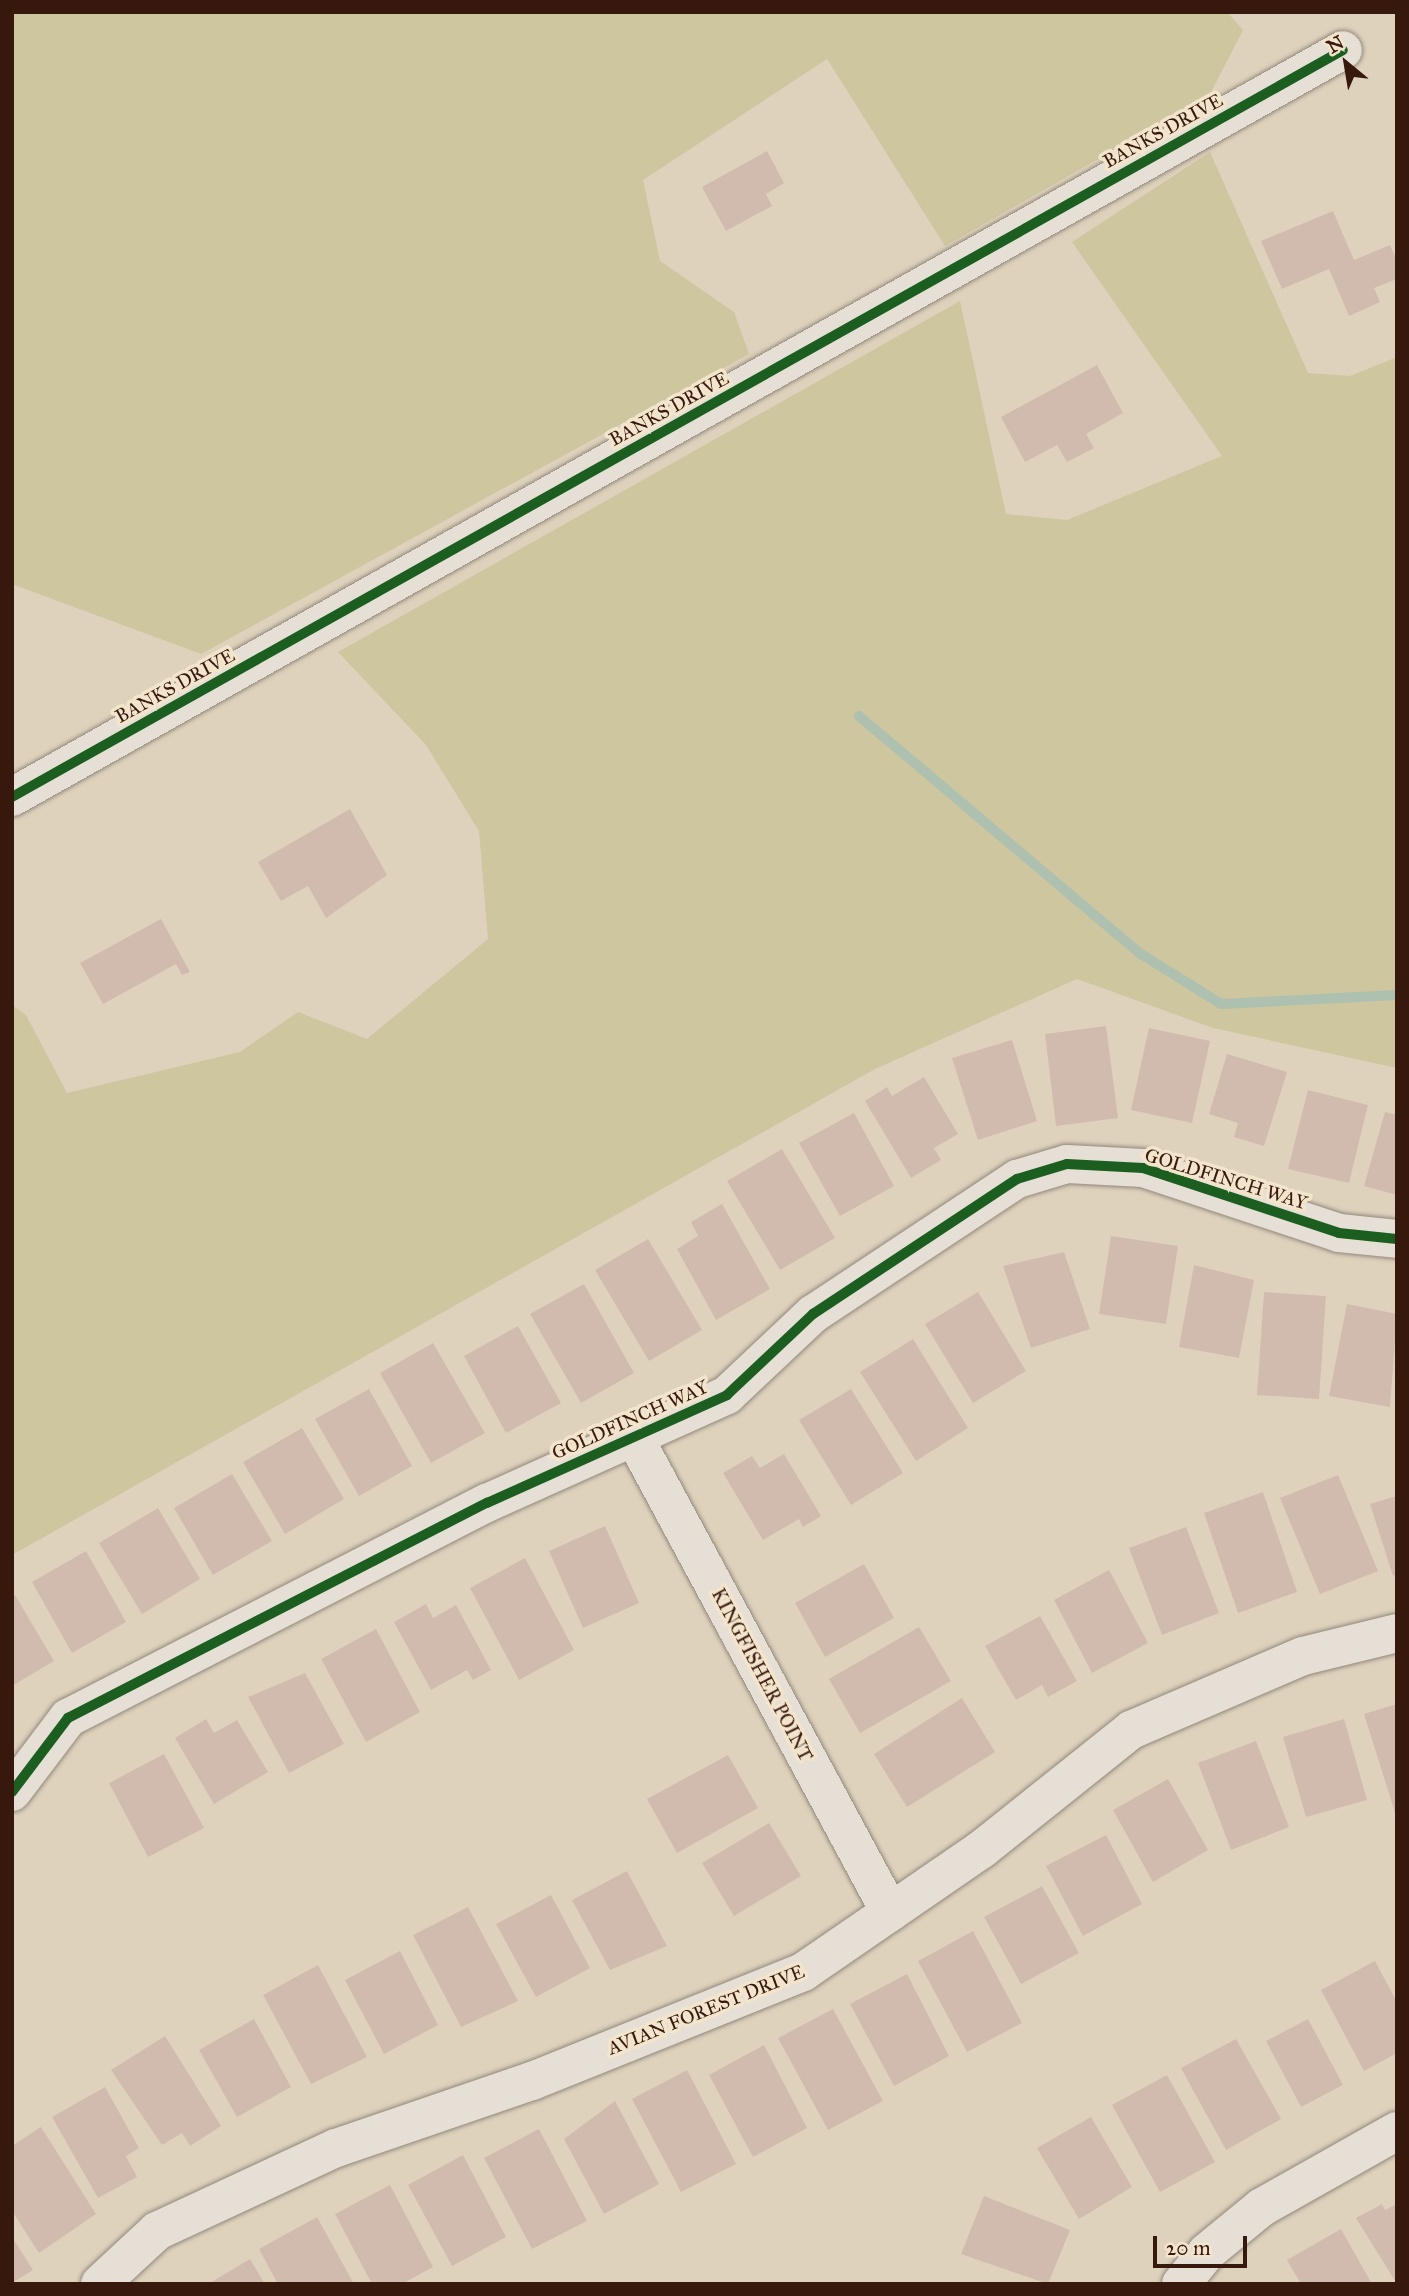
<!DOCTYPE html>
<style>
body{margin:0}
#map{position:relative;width:1409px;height:2296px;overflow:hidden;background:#dfd2bd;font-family:"IM FELL Great Primer",serif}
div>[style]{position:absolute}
.green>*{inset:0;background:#cdc69f}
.stream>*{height:10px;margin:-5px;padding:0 5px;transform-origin:5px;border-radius:5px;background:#aec0b0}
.building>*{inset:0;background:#d1bbaf}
.roads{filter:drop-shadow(0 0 2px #93887b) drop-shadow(0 0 2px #93887b)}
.minor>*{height:38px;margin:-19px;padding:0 19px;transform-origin:19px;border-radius:19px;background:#e5dfd5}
.cycleway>*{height:10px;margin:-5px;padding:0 5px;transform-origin:5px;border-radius:5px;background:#1b5e20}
span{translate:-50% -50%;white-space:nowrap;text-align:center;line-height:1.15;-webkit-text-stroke:7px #f3e4cc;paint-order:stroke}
.street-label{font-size:19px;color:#36180d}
.frame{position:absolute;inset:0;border:14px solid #36180d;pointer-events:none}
.north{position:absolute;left:1311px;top:28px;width:70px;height:70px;-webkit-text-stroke:5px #f3e4cc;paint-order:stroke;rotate:330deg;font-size:19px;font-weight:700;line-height:28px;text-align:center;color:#36180d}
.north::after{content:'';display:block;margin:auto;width:24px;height:32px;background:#36180d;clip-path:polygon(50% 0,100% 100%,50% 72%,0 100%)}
.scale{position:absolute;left:1153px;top:2236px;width:94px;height:32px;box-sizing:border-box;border:4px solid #36180d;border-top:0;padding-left:9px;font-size:21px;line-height:24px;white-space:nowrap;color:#36180d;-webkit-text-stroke:5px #f3e4cc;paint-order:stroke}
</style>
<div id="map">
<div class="green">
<i style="clip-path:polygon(12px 12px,1227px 12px,1243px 30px,1209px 96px,945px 246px,827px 59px,643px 180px,660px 261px,734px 312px,749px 354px,201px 654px,12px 584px)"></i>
<i style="clip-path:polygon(1210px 152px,1308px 373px,1350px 376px,1397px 357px,1397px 1068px,1213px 1028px,1077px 979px,875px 1069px,12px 1555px,12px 1005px,26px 1015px,67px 1093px,240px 1052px,298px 1012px,367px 1039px,488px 939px,479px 831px,426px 745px,338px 652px,960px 301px,1006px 514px,1067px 520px,1222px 456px,1072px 242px)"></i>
</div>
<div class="stream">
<i style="left:859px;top:716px;width:369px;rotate:40.2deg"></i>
<i style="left:1141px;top:954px;width:94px;rotate:32deg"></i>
<i style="left:1221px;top:1004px;width:176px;rotate:-2.9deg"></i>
</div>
<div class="building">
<i style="clip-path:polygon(767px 151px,784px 183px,766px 194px,772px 206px,726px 231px,702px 187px)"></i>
<i style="clip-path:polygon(1333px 211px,1354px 260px,1390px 245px,1397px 261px,1397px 279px,1374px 288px,1380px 302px,1349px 316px,1329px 269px,1282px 289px,1261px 241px)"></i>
<i style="clip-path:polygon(1097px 365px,1123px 413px,1086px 434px,1094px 448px,1067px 462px,1057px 445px,1025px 462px,1001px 417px)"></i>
<i style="clip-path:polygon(350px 809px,387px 875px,326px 918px,308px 886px,281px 901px,258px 862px)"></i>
<i style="clip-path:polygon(161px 919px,190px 972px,182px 975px,176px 964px,103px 1004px,80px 963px)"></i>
<i style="clip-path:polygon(1106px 1026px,1118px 1118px,1056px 1126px,1045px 1034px)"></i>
<i style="clip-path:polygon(1149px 1028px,1210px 1041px,1192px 1123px,1131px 1110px)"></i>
<i style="clip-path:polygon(1012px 1040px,1037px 1121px,978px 1140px,952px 1058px)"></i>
<i style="clip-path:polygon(1227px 1054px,1287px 1072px,1264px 1146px,1234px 1137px,1238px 1123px,1209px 1114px)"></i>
<i style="clip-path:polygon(924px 1077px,958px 1134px,934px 1148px,941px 1160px,911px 1178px,865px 1101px,887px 1087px,892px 1096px)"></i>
<i style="clip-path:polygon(1308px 1090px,1368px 1105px,1349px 1183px,1288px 1169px)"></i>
<i style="clip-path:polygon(1385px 1112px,1397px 1115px,1397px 1195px,1364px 1186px)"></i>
<i style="clip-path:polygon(854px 1113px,894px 1186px,840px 1216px,799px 1143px)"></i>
<i style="clip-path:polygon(782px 1149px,835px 1238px,780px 1270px,727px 1181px)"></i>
<i style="clip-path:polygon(722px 1204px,770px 1289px,716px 1320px,677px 1249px,698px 1236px,691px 1222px)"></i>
<i style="clip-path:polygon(1111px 1236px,1178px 1246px,1166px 1324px,1099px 1314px)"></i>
<i style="clip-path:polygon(648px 1239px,702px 1330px,649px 1361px,595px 1270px)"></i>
<i style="clip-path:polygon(1064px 1252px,1090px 1329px,1031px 1348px,1003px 1266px)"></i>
<i style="clip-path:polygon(1194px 1265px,1254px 1280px,1239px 1358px,1179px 1347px)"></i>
<i style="clip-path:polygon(584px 1284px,634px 1373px,581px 1403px,530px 1314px)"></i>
<i style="clip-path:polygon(978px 1292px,1026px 1371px,973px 1403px,925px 1324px)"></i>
<i style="clip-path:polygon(1264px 1292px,1326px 1296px,1319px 1399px,1257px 1395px)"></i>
<i style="clip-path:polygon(1347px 1304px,1397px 1314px,1390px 1407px,1329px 1396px)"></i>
<i style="clip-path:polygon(518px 1326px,561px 1403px,506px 1433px,464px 1356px)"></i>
<i style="clip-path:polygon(913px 1339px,968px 1428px,916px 1461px,860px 1372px)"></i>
<i style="clip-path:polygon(433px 1343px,485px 1433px,431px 1463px,380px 1373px)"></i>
<i style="clip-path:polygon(369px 1389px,412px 1466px,359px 1496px,315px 1419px)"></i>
<i style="clip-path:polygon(851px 1389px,903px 1473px,851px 1505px,799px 1420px)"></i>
<i style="clip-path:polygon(302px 1428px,344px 1499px,285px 1534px,243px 1462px)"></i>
<i style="clip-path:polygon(784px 1454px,821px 1516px,803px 1527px,799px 1519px,763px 1540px,723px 1473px,752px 1456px,760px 1468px)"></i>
<i style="clip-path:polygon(232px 1474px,272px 1541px,213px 1575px,174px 1508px)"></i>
<i style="clip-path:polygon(1338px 1475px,1378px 1571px,1320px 1594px,1280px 1498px)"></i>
<i style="clip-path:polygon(1263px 1492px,1297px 1592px,1238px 1613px,1204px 1513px)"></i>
<i style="clip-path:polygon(1397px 1496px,1397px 1574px,1393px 1576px,1370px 1504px)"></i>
<i style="clip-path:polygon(158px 1508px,200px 1579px,142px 1614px,99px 1543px)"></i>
<i style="clip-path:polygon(605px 1526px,639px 1603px,583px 1628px,549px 1551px)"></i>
<i style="clip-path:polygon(1186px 1527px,1219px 1613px,1162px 1635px,1129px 1548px)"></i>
<i style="clip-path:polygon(86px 1551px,126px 1622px,72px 1653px,32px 1582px)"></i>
<i style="clip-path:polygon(525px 1558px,574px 1650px,519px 1680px,470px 1588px)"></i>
<i style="clip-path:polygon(864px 1564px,894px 1618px,825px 1657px,795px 1603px)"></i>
<i style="clip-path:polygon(1109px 1570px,1148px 1643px,1092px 1673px,1054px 1600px)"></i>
<i style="clip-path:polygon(15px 1595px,54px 1661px,12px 1686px,12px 1597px)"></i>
<i style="clip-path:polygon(426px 1604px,433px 1618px,456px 1605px,491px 1670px,473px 1680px,467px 1670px,431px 1690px,394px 1622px)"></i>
<i style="clip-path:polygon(1040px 1616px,1077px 1681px,1048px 1697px,1042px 1685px,1016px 1700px,985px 1646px)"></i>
<i style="clip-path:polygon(919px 1627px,951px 1681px,860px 1733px,829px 1679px)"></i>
<i style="clip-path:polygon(376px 1629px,420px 1712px,366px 1742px,321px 1659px)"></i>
<i style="clip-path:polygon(305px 1673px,344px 1744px,289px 1773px,248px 1697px)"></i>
<i style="clip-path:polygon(962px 1698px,995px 1752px,907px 1807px,874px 1754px)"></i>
<i style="clip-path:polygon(1397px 1704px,1397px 1816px,1396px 1816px,1364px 1714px)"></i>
<i style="clip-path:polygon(206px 1719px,214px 1733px,237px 1720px,268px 1772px,214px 1804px,175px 1738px)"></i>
<i style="clip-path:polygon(1344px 1719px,1367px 1800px,1306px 1817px,1283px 1737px)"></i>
<i style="clip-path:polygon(1256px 1741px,1289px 1827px,1231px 1850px,1198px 1763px)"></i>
<i style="clip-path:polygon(164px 1754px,204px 1828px,148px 1857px,109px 1783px)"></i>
<i style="clip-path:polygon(728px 1755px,758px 1808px,677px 1853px,647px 1799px)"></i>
<i style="clip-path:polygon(1168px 1779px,1208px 1850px,1153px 1882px,1113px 1810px)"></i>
<i style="clip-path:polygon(769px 1823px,801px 1876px,734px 1916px,702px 1863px)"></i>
<i style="clip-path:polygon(1106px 1835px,1142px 1904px,1083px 1936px,1046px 1866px)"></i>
<i style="clip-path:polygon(627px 1871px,667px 1946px,610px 1970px,572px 1900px)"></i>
<i style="clip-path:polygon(1042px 1886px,1079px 1953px,1021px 1984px,984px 1917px)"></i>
<i style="clip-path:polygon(551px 1895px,590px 1968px,536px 1997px,496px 1924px)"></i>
<i style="clip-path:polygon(468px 1907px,518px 2001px,461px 2027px,413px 1935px)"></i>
<i style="clip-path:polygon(973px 1931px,1022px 2023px,967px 2052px,918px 1961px)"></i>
<i style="clip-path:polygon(400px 1951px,438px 2025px,384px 2054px,345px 1980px)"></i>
<i style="clip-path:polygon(1375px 1961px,1397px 2002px,1397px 2053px,1364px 2071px,1321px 1990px)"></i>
<i style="clip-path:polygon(318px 1965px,367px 2057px,311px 2084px,263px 1995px)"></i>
<i style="clip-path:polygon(907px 1974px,949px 2056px,894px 2086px,850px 2004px)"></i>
<i style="clip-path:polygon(833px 2009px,883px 2101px,828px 2130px,778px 2038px)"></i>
<i style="clip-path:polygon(254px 2019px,291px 2087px,237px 2117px,199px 2050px)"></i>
<i style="clip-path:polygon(1308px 2019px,1343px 2085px,1301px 2107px,1266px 2041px)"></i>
<i style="clip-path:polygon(165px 2036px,221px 2126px,190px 2146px,182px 2133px,162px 2145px,111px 2070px)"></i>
<i style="clip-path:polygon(1236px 2039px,1281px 2119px,1226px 2150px,1181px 2068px)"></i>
<i style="clip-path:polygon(764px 2045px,807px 2128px,753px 2157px,709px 2075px)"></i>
<i style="clip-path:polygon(687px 2070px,736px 2164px,681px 2192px,632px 2099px)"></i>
<i style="clip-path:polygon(1167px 2075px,1215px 2162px,1160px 2192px,1112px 2105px)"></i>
<i style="clip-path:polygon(105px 2087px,139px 2148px,126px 2156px,137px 2177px,98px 2198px,52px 2117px)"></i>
<i style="clip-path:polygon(615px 2101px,659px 2184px,604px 2214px,564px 2139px)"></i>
<i style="clip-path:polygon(1091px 2117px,1132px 2187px,1079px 2219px,1037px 2148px)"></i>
<i style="clip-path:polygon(41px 2127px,96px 2214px,39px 2253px,12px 2211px,12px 2146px)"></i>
<i style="clip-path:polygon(539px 2129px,587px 2221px,532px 2249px,484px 2158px)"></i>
<i style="clip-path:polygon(463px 2155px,506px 2237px,452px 2266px,408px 2185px)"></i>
<i style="clip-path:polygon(390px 2185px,433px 2267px,402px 2284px,372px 2284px,335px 2214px)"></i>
<i style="clip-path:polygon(984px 2196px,1070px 2230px,1048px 2284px,961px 2254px)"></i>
<i style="clip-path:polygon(1382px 2204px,1385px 2210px,1397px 2204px,1397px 2284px,1356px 2218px)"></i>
<i style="clip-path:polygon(317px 2217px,354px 2284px,278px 2284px,259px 2249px)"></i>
<i style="clip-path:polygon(1341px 2229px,1372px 2284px,1301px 2284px,1287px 2260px)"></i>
<i style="clip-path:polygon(12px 2237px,33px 2270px,12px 2283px)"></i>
<i style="clip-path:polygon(250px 2259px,265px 2284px,208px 2284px)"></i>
</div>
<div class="roads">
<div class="minor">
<i style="left:12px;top:797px;width:1526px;rotate:-29.3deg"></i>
<i style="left:634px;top:1437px;width:540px;rotate:61.68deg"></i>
<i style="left:12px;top:1792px;width:93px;rotate:-52.9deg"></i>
<i style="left:68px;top:1718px;width:471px;rotate:-27.2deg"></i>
<i style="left:487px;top:1503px;width:263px;rotate:-24.2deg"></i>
<i style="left:727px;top:1395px;width:118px;rotate:-43.3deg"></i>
<i style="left:813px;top:1314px;width:245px;rotate:-33.5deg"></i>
<i style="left:1017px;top:1179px;width:52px;rotate:-16.7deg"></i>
<i style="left:1067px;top:1164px;width:76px;rotate:3deg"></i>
<i style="left:1143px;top:1168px;width:206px;rotate:18.3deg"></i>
<i style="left:1339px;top:1233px;width:58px;rotate:5.9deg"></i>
<i style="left:100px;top:2284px;width:78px;rotate:-42.9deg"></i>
<i style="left:157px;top:2231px;width:197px;rotate:-24.9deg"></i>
<i style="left:336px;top:2148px;width:207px;rotate:-18.9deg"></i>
<i style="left:532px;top:2081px;width:292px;rotate:-21.9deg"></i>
<i style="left:803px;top:1972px;width:217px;rotate:-34.5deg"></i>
<i style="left:982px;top:1849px;width:191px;rotate:-38.6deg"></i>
<i style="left:1131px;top:1730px;width:187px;rotate:-23.3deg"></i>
<i style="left:1303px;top:1656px;width:97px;rotate:-13.7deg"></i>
<i style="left:1181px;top:2284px;width:41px;rotate:-50.9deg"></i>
<i style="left:1207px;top:2252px;width:71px;rotate:-39.3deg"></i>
<i style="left:1262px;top:2207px;width:155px;rotate:-29.4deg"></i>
</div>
</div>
<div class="cycleway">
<i style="left:12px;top:797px;width:1526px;rotate:-29.3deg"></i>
<i style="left:12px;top:1792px;width:93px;rotate:-52.9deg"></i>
<i style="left:68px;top:1718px;width:471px;rotate:-27.2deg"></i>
<i style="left:487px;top:1503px;width:263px;rotate:-24.2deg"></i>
<i style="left:727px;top:1395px;width:118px;rotate:-43.3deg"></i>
<i style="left:813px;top:1314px;width:245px;rotate:-33.5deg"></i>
<i style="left:1017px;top:1179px;width:52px;rotate:-16.7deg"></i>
<i style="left:1067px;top:1164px;width:76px;rotate:3deg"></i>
<i style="left:1143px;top:1168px;width:206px;rotate:18.3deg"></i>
<i style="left:1339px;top:1233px;width:58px;rotate:5.9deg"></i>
</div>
<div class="street-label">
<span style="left:1163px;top:131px;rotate:-29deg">BANKS DRIVE</span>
<span style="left:669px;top:409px;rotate:-29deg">BANKS DRIVE</span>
<span style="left:175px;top:686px;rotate:-29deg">BANKS DRIVE</span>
<span style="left:1226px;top:1179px;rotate:17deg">GOLDFINCH WAY</span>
<span style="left:630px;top:1420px;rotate:-24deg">GOLDFINCH WAY</span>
<span style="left:762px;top:1675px;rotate:62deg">KINGFISHER POINT</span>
<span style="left:706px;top:2010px;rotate:-22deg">AVIAN FOREST DRIVE</span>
</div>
<div class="frame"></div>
<div class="north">N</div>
<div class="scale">20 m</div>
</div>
